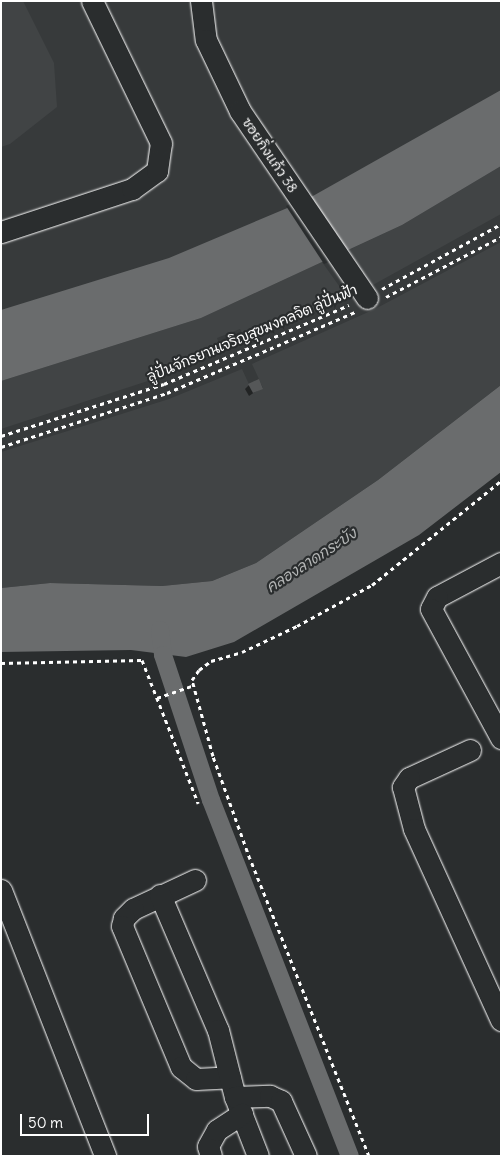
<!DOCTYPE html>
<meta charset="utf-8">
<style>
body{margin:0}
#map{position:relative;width:502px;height:1157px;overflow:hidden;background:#2a2d2e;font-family:Delius,"Playpen Sans Thai",sans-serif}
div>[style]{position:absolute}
.built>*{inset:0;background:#373a3b}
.green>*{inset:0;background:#414445}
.water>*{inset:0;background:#6a6c6d}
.pier>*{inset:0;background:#2a2d2e}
.shadow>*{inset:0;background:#0007}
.canal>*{height:18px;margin:-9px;padding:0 9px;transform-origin:9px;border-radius:9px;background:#6a6c6d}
.building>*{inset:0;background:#555758}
.path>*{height:3px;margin-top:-1.5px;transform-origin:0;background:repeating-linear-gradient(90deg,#fff 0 4px,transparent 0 8px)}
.roads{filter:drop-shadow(0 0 1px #fff) drop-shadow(0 0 1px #fff)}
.minor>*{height:21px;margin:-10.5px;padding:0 10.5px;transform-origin:10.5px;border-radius:10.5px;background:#2a2d2e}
span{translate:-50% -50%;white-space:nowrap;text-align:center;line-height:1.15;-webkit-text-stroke:4.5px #2a2d2e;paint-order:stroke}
.street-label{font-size:14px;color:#fff}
.water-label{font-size:15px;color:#b4b6b6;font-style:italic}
.frame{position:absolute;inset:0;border:2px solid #fff;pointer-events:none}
.scale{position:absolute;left:20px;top:1114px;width:129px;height:22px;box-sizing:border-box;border:2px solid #fff;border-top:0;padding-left:6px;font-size:15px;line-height:18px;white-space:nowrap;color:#fff;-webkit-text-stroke:4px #2a2d2e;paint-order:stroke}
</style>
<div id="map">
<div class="built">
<i style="clip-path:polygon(1px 1px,501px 1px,501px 303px,1px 513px)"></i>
</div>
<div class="green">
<i style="clip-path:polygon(1px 1px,23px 1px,54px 63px,57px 107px,10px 144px,1px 147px)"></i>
<i style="clip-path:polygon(501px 166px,501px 214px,371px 286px,346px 251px,402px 225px)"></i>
<i style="clip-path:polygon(501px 242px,501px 385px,378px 480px,256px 563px,212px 581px,162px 586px,50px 583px,1px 588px,1px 452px,169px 399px,242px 369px,253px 393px,263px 388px,252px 364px,375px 309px)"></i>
<i style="clip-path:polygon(322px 262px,347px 297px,246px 342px,240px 329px,217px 338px,222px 352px,160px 377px,1px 429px,1px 381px,201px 318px)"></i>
</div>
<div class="water">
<i style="clip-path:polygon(501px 90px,501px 166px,402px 225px,201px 318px,1px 381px,1px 310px,169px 258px,304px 201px)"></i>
<i style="clip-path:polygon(501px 385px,501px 472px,419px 535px,234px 642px,186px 657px,131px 650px,1px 652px,1px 588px,50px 583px,162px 586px,212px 581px,256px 563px,378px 480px)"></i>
</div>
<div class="pier">
<i style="clip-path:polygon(303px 199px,348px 253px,324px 264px,286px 206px)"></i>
</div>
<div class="shadow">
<i style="clip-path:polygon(249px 385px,261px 388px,249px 396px,245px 389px)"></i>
</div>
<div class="canal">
<i style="left:160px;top:630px;width:25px;rotate:83deg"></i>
<i style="left:163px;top:655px;width:153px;rotate:71.7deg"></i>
<i style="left:211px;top:800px;width:382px;rotate:68.7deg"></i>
</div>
<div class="building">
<i style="clip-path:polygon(259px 379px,263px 389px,253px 393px,248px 384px)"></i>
</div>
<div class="path">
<i style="left:382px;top:289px;width:136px;rotate:-28.6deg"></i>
<i style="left:386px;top:297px;width:130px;rotate:-27.6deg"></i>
<i style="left:1px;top:436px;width:171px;rotate:-17.7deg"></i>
<i style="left:164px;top:384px;width:201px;rotate:-23.1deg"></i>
<i style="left:1px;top:447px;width:175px;rotate:-18deg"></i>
<i style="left:167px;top:393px;width:205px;rotate:-23.3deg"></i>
<i style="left:1px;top:663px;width:141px;rotate:-1.2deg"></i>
<i style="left:142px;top:660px;width:154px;rotate:68.6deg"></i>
<i style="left:157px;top:698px;width:37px;rotate:-19deg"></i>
<i style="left:369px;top:1156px;width:320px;rotate:-111.8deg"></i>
<i style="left:250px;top:859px;width:109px;rotate:-109.8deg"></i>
<i style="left:213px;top:756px;width:79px;rotate:-105.4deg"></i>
<i style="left:192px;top:680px;width:12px;rotate:-55deg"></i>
<i style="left:199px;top:670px;width:15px;rotate:-37deg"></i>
<i style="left:211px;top:661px;width:32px;rotate:-16deg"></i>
<i style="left:242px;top:652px;width:61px;rotate:-25.3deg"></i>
<i style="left:297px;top:626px;width:85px;rotate:-28.7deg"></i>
<i style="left:372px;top:585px;width:166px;rotate:-38.9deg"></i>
</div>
<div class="roads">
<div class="minor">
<i style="left:201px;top:1px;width:39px;rotate:83deg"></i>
<i style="left:206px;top:40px;width:79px;rotate:64.4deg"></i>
<i style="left:240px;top:111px;width:226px;rotate:55.8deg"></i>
<i style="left:1px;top:232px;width:138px;rotate:-18.2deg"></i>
<i style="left:132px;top:189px;width:31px;rotate:-36deg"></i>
<i style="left:157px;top:171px;width:28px;rotate:-82deg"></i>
<i style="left:161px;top:143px;width:158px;rotate:-115.9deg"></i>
<i style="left:501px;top:563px;width:72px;rotate:152deg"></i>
<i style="left:437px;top:597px;width:13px;rotate:117deg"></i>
<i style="left:431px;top:609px;width:147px;rotate:61.5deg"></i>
<i style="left:470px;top:750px;width:67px;rotate:155.3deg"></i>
<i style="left:409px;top:778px;width:11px;rotate:124deg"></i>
<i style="left:403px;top:787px;width:43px;rotate:75.3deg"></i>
<i style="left:414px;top:829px;width:210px;rotate:65.5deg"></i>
<i style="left:195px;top:880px;width:68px;rotate:154.9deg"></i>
<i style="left:133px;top:909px;width:13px;rotate:135deg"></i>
<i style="left:124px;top:918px;width:8px;rotate:104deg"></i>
<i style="left:122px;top:926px;width:153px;rotate:67.3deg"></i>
<i style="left:181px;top:1067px;width:19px;rotate:39deg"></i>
<i style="left:196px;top:1079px;width:34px;rotate:-3deg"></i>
<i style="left:1px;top:890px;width:286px;rotate:68.6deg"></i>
<i style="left:160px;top:895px;width:147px;rotate:66.8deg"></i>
<i style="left:218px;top:1030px;width:69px;rotate:75.8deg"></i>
<i style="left:235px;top:1097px;width:63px;rotate:68.7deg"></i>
<i style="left:235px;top:1097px;width:35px;rotate:-2deg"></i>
<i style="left:270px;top:1096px;width:12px;rotate:24deg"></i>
<i style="left:281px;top:1101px;width:60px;rotate:65.6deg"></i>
<i style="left:211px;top:1156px;width:10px;rotate:-107deg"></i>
<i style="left:208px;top:1146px;width:18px;rotate:-61deg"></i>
<i style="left:217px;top:1130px;width:30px;rotate:-33deg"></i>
</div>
</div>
<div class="street-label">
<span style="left:270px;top:155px;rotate:56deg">ซอยกิ่งแก้ว 38</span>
<span style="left:252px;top:333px;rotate:-23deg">ลู่ปั่นจักรยานเจริญสุขมงคลจิต ลู่ปั่นฟ้า</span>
</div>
<div class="water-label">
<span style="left:311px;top:560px;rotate:-33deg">คลองลาดกระบัง</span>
</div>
<div class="frame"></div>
<div class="scale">50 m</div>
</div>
